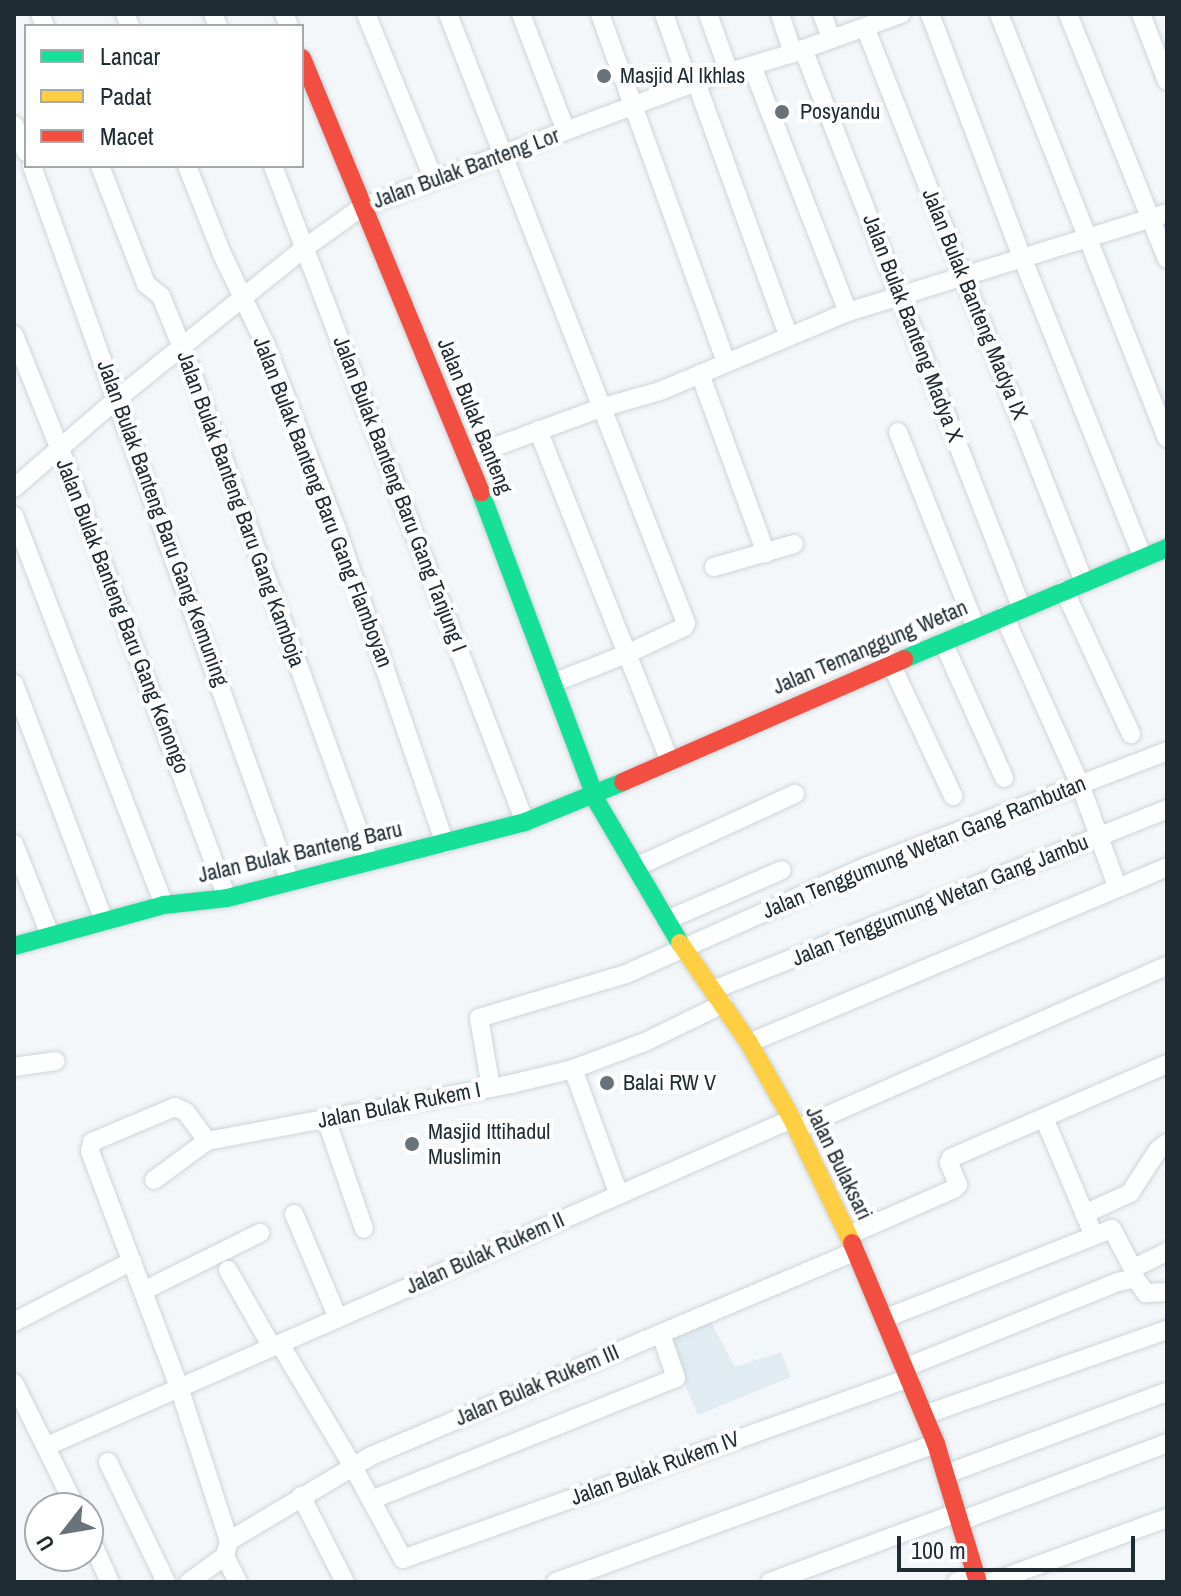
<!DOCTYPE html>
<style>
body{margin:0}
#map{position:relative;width:1181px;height:1596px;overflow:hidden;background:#f4f7f9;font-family:"Archivo Narrow",sans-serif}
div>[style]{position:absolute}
.built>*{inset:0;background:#e0ebf2}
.roads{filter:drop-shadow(0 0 2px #cdd4d9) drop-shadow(0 0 2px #cdd4d9)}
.street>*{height:18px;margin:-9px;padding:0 9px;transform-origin:9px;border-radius:9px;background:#fdfefe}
.fast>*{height:18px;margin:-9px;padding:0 9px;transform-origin:9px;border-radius:9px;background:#16e098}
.slow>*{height:18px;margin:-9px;padding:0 9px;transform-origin:9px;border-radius:9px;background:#ffcf43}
.jam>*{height:18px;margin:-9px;padding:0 9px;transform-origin:9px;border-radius:9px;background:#f24e42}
.dots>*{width:22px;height:22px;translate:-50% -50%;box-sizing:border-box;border:4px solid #fff;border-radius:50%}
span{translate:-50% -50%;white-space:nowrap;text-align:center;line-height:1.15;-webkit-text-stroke:8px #fff;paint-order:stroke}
.poi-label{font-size:22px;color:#1e2b33}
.left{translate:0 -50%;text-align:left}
.street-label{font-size:22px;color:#1e2b33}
.frame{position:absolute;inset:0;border:16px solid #1e2b33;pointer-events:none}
.legend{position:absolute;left:24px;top:24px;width:280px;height:144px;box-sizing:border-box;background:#fff;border:2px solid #a5aaad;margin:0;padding:10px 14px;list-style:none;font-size:24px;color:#1e2b33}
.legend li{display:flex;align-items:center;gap:16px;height:40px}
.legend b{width:40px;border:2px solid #a5aaad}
.north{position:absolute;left:24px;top:1492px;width:80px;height:80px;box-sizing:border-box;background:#fff;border:2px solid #a5aaad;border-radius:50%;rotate:239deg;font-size:22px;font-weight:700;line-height:32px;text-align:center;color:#1e2b33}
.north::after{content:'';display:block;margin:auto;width:28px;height:36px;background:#697278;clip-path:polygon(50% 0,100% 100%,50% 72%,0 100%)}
.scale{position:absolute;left:897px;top:1536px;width:238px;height:36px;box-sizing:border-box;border:4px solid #1e2b33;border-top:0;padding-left:10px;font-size:24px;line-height:28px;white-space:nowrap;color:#1e2b33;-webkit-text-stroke:6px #fff;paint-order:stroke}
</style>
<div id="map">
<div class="built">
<i style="clip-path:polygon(709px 1318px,735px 1367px,781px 1352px,791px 1377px,698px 1415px,664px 1337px)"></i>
</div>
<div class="roads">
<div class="street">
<i style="left:40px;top:14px;width:13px;rotate:67deg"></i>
<i style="left:125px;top:14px;width:13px;rotate:67deg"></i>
<i style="left:213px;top:14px;width:13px;rotate:67deg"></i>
<i style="left:284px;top:14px;width:13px;rotate:67deg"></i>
<i style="left:366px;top:14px;width:179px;rotate:67.7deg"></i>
<i style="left:448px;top:14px;width:654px;rotate:68.65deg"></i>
<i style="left:686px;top:623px;width:4px;rotate:117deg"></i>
<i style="left:684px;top:627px;width:61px;rotate:154.7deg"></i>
<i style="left:629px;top:653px;width:82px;rotate:158.5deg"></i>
<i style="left:521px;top:14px;width:125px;rotate:69deg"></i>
<i style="left:600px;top:14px;width:371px;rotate:70.1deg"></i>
<i style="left:664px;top:14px;width:74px;rotate:70.3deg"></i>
<i style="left:708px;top:14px;width:62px;rotate:70.1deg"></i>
<i style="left:780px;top:14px;width:41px;rotate:71.6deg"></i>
<i style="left:822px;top:14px;width:26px;rotate:69deg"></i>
<i style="left:930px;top:14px;width:260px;rotate:69.3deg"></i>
<i style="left:1022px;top:257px;width:324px;rotate:68.1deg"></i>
<i style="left:999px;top:14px;width:456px;rotate:68.4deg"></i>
<i style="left:1068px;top:14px;width:264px;rotate:68deg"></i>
<i style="left:1141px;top:14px;width:72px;rotate:68.8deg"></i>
<i style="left:865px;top:27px;width:597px;rotate:68.47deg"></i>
<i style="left:803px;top:49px;width:601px;rotate:68.64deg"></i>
<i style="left:752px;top:66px;width:264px;rotate:68.7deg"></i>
<i style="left:696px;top:82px;width:271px;rotate:70deg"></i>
<i style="left:14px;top:125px;width:30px;rotate:66deg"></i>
<i style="left:32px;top:166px;width:761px;rotate:70.18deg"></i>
<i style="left:100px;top:166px;width:127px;rotate:68.7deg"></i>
<i style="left:146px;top:284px;width:19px;rotate:39deg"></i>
<i style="left:161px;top:296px;width:77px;rotate:67.8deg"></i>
<i style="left:190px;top:367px;width:524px;rotate:70.04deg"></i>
<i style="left:187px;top:166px;width:95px;rotate:68.3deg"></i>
<i style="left:222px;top:254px;width:102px;rotate:64.4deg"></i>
<i style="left:266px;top:346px;width:194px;rotate:68.9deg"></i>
<i style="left:336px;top:527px;width:335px;rotate:71deg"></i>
<i style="left:273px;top:166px;width:703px;rotate:68.99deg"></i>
<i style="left:14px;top:335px;width:137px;rotate:68.1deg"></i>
<i style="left:65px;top:462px;width:465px;rotate:69.6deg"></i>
<i style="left:700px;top:374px;width:191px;rotate:69.8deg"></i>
<i style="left:538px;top:430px;width:356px;rotate:68.3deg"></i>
<i style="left:898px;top:432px;width:211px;rotate:68.3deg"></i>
<i style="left:467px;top:457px;width:146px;rotate:-20.1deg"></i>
<i style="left:604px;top:407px;width:58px;rotate:-15.9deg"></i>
<i style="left:660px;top:391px;width:204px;rotate:-22.8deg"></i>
<i style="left:848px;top:312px;width:334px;rotate:-17.2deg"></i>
<i style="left:14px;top:488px;width:138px;rotate:-40.9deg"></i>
<i style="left:118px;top:398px;width:241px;rotate:-38.8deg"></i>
<i style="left:306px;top:247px;width:69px;rotate:-35.5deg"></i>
<i style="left:362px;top:207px;width:357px;rotate:-20.5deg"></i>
<i style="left:696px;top:82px;width:101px;rotate:-16.6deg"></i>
<i style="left:793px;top:53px;width:115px;rotate:-19.9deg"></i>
<i style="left:14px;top:516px;width:417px;rotate:68.9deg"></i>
<i style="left:714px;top:567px;width:83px;rotate:-16deg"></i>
<i style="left:1064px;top:590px;width:159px;rotate:65deg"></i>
<i style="left:1004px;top:616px;width:184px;rotate:65.7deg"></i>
<i style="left:1080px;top:784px;width:109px;rotate:70.1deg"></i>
<i style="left:943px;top:642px;width:149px;rotate:65.8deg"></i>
<i style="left:891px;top:664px;width:146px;rotate:64.8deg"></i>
<i style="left:14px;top:684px;width:254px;rotate:69.2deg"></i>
<i style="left:14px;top:844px;width:98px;rotate:68.4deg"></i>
<i style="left:636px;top:867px;width:175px;rotate:-24.7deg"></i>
<i style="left:667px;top:920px;width:125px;rotate:-23.5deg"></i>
<i style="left:713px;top:990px;width:489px;rotate:-21.7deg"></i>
<i style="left:749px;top:1043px;width:454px;rotate:-22.8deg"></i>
<i style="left:14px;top:1067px;width:42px;rotate:-8.1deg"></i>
<i style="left:573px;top:1069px;width:134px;rotate:69.9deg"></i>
<i style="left:491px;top:1088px;width:71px;rotate:-99.7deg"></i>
<i style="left:479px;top:1018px;width:153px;rotate:-16.7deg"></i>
<i style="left:626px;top:974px;width:265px;rotate:-24.1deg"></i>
<i style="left:868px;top:866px;width:320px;rotate:-21deg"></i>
<i style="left:1044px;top:1118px;width:128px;rotate:67deg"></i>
<i style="left:326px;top:1119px;width:116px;rotate:70.9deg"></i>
<i style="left:797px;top:1129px;width:404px;rotate:-23.8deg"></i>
<i style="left:154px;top:1180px;width:66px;rotate:-36.3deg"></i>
<i style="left:294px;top:1214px;width:113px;rotate:67.1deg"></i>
<i style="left:1084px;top:1214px;width:51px;rotate:-24.5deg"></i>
<i style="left:1130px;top:1193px;width:51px;rotate:-56.9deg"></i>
<i style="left:1158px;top:1150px;width:11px;rotate:-38deg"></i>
<i style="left:849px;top:1235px;width:115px;rotate:-23.7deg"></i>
<i style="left:954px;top:1189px;width:6px;rotate:-45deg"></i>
<i style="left:958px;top:1185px;width:24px;rotate:-112deg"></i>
<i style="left:949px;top:1163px;width:5px;rotate:-68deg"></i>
<i style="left:951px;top:1158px;width:236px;rotate:-23.5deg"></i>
<i style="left:228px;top:1270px;width:89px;rotate:60.3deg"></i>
<i style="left:143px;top:1291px;width:131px;rotate:-26.4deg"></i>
<i style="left:886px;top:1318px;width:243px;rotate:-21.5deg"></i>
<i style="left:1112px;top:1229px;width:41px;rotate:62.2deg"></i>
<i style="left:1131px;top:1265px;width:7px;rotate:8deg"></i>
<i style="left:1138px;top:1266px;width:32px;rotate:-26deg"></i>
<i style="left:14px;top:1322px;width:133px;rotate:-27.3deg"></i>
<i style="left:280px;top:1344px;width:141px;rotate:59.2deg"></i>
<i style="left:352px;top:1465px;width:107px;rotate:61.5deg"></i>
<i style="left:403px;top:1559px;width:537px;rotate:-19.68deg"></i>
<i style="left:904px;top:1368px;width:231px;rotate:-21.9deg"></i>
<i style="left:1118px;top:1282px;width:17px;rotate:-13deg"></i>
<i style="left:1135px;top:1278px;width:19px;rotate:54deg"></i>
<i style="left:1146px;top:1293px;width:21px;rotate:-3deg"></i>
<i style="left:14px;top:1383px;width:140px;rotate:63.6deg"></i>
<i style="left:924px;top:1415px;width:257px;rotate:-19.3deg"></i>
<i style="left:47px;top:1446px;width:814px;rotate:-23.7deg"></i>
<i style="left:108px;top:1462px;width:133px;rotate:64.2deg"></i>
<i style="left:946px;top:1474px;width:236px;rotate:-20.4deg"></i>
<i style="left:301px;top:1496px;width:97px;rotate:62.9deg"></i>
<i style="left:371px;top:1500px;width:328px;rotate:-21.8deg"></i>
<i style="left:676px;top:1378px;width:46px;rotate:-108.8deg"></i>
<i style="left:960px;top:1521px;width:221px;rotate:-20.6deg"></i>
<i style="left:88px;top:1534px;width:53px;rotate:65.4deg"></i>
<i style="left:229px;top:1541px;width:165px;rotate:-30.9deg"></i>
<i style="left:371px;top:1456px;width:527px;rotate:-22.91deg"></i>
<i style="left:189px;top:1582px;width:44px;rotate:-35.8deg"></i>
<i style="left:238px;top:1582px;width:29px;rotate:-117deg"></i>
<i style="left:225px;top:1556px;width:16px;rotate:-75deg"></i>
<i style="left:229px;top:1541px;width:162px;rotate:-108deg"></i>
<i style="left:179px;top:1387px;width:252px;rotate:-110.7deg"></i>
<i style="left:90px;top:1151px;width:9px;rotate:-77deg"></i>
<i style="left:92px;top:1142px;width:90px;rotate:-22.9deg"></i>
<i style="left:175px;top:1107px;width:12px;rotate:24deg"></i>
<i style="left:186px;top:1112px;width:36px;rotate:54deg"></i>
<i style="left:207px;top:1141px;width:309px;rotate:-10.6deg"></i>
<i style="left:511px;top:1084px;width:64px;rotate:-13.6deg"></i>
<i style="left:573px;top:1069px;width:77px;rotate:-20.6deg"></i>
<i style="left:645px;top:1042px;width:87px;rotate:-26deg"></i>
<i style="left:556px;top:1582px;width:404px;rotate:-20deg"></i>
<i style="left:770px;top:1582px;width:199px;rotate:-20.3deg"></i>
<i style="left:957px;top:1582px;width:20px;rotate:-20deg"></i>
<i style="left:992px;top:1582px;width:186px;rotate:-20.1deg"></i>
</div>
<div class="fast">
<i style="left:481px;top:493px;width:330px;rotate:69.4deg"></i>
<i style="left:597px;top:802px;width:164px;rotate:59.5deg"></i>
<i style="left:904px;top:659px;width:285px;rotate:-22.9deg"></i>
<i style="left:14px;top:946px;width:156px;rotate:-15.3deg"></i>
<i style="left:164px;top:905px;width:63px;rotate:-6.3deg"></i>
<i style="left:227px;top:898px;width:308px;rotate:-14.3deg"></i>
<i style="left:525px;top:822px;width:106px;rotate:-22.2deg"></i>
</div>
<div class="slow">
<i style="left:680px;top:943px;width:121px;rotate:55.4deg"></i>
<i style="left:749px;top:1043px;width:87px;rotate:60.5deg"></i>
<i style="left:792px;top:1119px;width:138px;rotate:64.2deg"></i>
</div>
<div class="jam">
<i style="left:302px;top:58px;width:470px;rotate:67.6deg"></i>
<i style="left:623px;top:782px;width:307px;rotate:-23.6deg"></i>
<i style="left:852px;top:1243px;width:218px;rotate:67.3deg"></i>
<i style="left:936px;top:1444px;width:144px;rotate:73.1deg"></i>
</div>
</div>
<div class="dots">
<i style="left:604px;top:76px;background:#697278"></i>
<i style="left:782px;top:112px;background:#697278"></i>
<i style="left:607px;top:1083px;background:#697278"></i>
<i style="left:412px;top:1144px;background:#697278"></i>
</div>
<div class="poi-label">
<span class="left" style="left:620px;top:76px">Masjid Al Ikhlas</span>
<span class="left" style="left:800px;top:112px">Posyandu</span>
<span class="left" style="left:623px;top:1083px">Balai RW V</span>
<span class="left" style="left:428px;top:1144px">Masjid Ittihadul<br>Muslimin</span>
</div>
<div class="street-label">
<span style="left:466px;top:168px;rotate:-20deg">Jalan Bulak Banteng Lor</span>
<span style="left:975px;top:304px;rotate:68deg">Jalan Bulak Banteng Madya IX</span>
<span style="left:913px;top:328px;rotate:69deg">Jalan Bulak Banteng Madya X</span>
<span style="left:475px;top:416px;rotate:68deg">Jalan Bulak Banteng</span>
<span style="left:400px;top:494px;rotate:69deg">Jalan Bulak Banteng Baru Gang Tanjung I</span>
<span style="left:323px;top:502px;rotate:69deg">Jalan Bulak Banteng Baru Gang Flamboyan</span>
<span style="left:241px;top:509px;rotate:70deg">Jalan Bulak Banteng Baru Gang Kamboja</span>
<span style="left:163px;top:523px;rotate:70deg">Jalan Bulak Banteng Baru Gang Kemuning</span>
<span style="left:123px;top:616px;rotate:69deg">Jalan Bulak Banteng Baru Gang Kenongo</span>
<span style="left:870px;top:647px;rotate:-23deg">Jalan Temanggung Wetan</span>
<span style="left:924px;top:847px;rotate:-22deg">Jalan Tenggumung Wetan Gang Rambutan</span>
<span style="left:300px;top:852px;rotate:-13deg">Jalan Bulak Banteng Baru</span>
<span style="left:940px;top:900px;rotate:-22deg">Jalan Tenggumung Wetan Gang Jambu</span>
<span style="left:399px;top:1105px;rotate:-11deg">Jalan Bulak Rukem I</span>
<span style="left:839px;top:1163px;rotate:64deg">Jalan Bulaksari</span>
<span style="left:485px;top:1253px;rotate:-24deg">Jalan Bulak Rukem II</span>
<span style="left:537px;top:1385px;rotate:-23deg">Jalan Bulak Rukem III</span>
<span style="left:655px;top:1468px;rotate:-20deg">Jalan Bulak Rukem IV</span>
</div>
<div class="frame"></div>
<ul class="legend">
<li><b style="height:10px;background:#16e098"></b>Lancar</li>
<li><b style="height:10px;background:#ffcf43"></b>Padat</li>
<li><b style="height:10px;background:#f24e42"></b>Macet</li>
</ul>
<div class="north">U</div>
<div class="scale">100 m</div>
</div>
